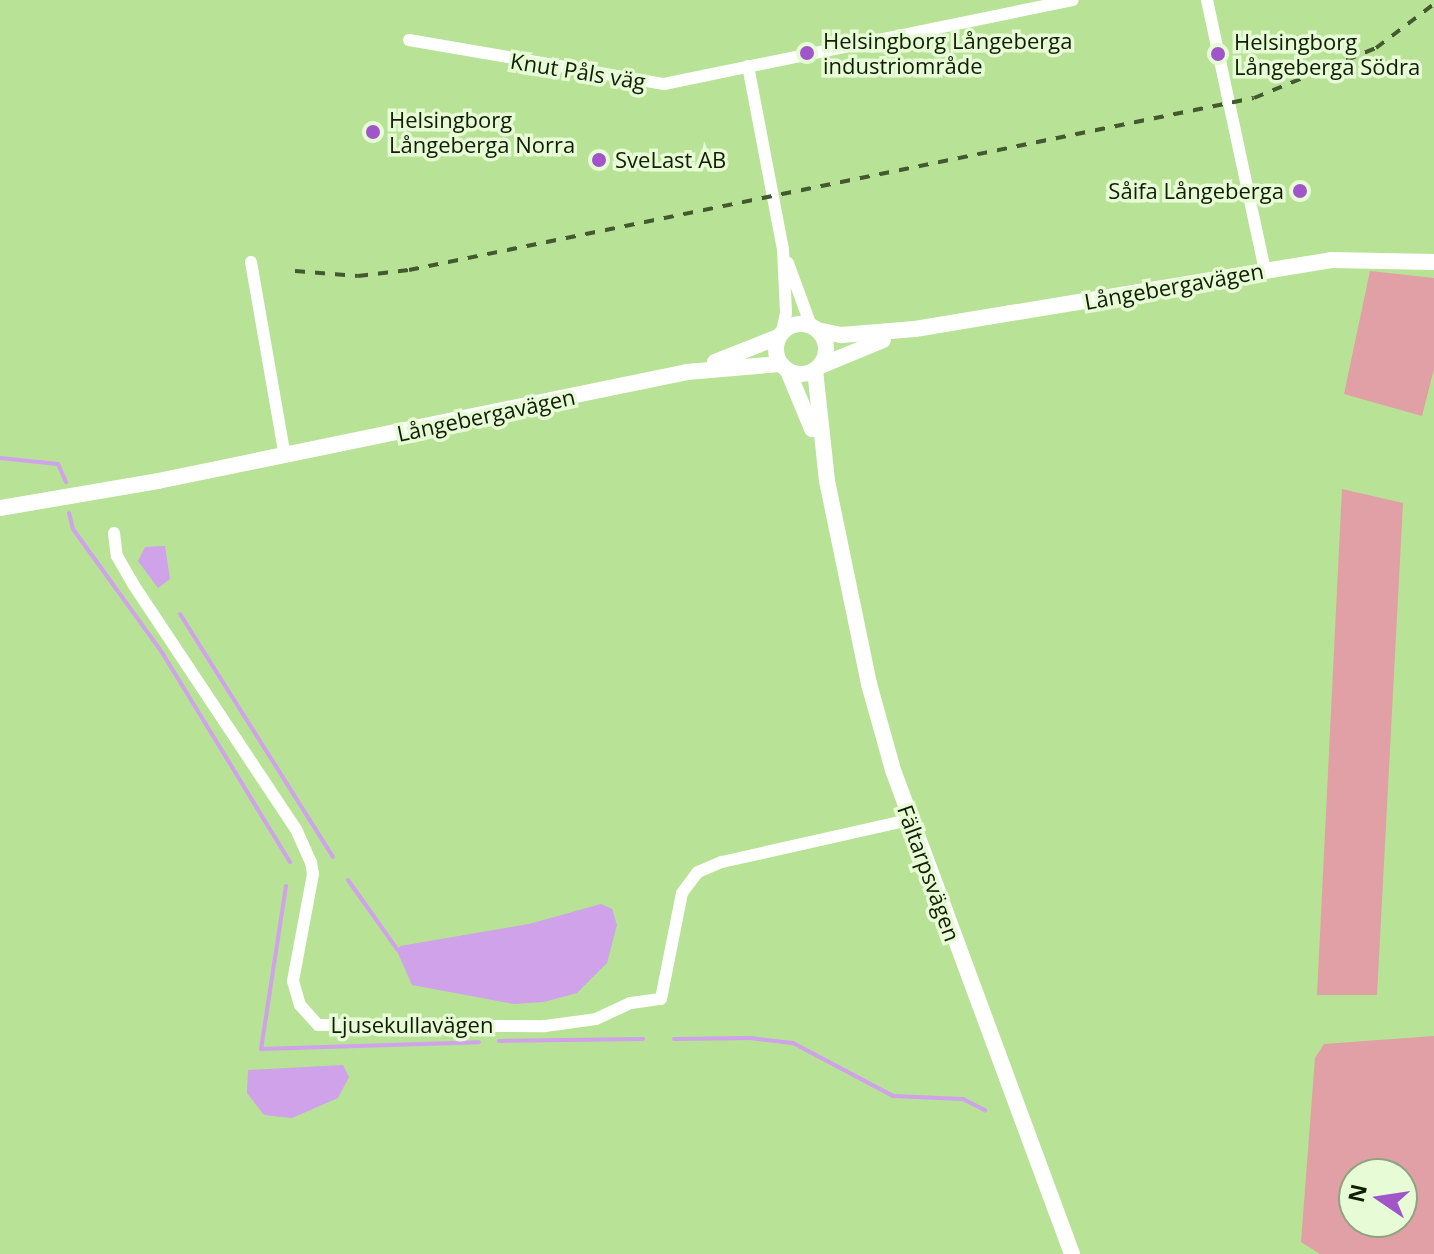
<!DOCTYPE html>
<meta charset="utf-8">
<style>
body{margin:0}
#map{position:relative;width:1434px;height:1254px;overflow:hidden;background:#b8e296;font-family:"Open Sans",sans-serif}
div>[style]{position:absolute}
.green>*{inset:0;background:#e19fa6}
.water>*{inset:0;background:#cfa2ea}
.stream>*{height:4px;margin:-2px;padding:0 2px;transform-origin:2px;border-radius:2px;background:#cfa2ea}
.minor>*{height:12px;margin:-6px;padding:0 6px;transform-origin:6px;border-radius:6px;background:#fff}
.tertiary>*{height:16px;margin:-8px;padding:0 8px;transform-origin:8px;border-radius:8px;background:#fff}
.tertiary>.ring{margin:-8px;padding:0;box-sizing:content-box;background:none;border:16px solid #fff;border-radius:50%}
.rail>*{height:4px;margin-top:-2px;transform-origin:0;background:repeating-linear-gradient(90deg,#43592f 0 10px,transparent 0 20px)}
.dots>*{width:22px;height:22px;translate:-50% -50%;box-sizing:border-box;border:4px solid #e6fbd6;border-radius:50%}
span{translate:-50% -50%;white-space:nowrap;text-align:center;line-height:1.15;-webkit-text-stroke:7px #e6fbd6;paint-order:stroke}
.poi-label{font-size:22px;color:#101e02}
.left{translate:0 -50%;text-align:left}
.right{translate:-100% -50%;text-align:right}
.street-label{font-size:22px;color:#101e02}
.north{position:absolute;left:1338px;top:1158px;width:80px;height:80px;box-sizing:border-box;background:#e6fbd6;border:2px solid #90a381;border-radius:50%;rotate:283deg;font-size:22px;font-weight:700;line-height:32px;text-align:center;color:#101e02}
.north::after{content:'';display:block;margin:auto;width:28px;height:36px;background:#a055c8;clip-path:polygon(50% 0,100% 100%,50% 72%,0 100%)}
</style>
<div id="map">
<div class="green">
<i style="clip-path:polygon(1370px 271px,1434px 278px,1434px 369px,1422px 416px,1344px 394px)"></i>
<i style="clip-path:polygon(1342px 489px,1403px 503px,1377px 995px,1317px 995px)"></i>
<i style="clip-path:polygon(evenodd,1434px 1036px,1434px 1254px,1320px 1254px,1301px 1242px,1315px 1058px,1324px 1044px,1434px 1036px,1354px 1174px,1402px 1174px,1402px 1222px,1354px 1222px,1354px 1174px)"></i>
</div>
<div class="water">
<i style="clip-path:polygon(165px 546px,170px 579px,158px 588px,138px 561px,145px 547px)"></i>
<i style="clip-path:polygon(601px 904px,612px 909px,617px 925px,607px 963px,577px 993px,544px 1002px,514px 1004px,412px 985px,397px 951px,400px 946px,529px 924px)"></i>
<i style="clip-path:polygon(343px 1065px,349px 1077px,338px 1098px,292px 1118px,264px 1115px,247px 1093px,248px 1070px)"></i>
</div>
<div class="stream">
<i style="left:0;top:458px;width:58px;rotate:5.9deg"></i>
<i style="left:58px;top:464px;width:20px;rotate:66deg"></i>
<i style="left:69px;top:513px;width:16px;rotate:76deg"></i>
<i style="left:73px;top:529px;width:154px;rotate:54.2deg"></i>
<i style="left:163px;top:654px;width:244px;rotate:58.6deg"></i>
<i style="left:180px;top:614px;width:287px;rotate:57.8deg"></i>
<i style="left:348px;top:880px;width:85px;rotate:54.6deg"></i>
<i style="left:286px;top:886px;width:165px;rotate:98.7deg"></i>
<i style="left:261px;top:1049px;width:218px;rotate:-1.8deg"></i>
<i style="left:674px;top:1039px;width:76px;rotate:-0.8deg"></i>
<i style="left:750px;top:1038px;width:43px;rotate:6.6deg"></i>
<i style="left:793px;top:1043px;width:113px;rotate:27.9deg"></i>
<i style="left:893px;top:1096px;width:70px;rotate:2.5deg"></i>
<i style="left:963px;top:1099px;width:25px;rotate:27deg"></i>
<i style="left:499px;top:1041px;width:144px;rotate:-0.8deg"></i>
</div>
<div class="minor">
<i style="left:1207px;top:0;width:277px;rotate:77.9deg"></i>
<i style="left:409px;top:40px;width:259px;rotate:9.8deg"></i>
<i style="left:664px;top:84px;width:417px;rotate:-11.6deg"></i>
<i style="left:748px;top:66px;width:186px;rotate:79.2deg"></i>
<i style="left:783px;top:249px;width:64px;rotate:87.3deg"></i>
<i style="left:786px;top:313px;width:19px;rotate:102deg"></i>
<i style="left:251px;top:262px;width:197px;rotate:80.1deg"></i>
<i style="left:788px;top:263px;width:67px;rotate:69.9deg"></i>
<i style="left:114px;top:533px;width:23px;rotate:83deg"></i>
<i style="left:117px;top:556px;width:32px;rotate:60deg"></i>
<i style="left:133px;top:584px;width:294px;rotate:56.4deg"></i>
<i style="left:296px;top:829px;width:36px;rotate:66deg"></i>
<i style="left:311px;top:862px;width:12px;rotate:81deg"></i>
<i style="left:313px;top:874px;width:109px;rotate:100.6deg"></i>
<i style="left:293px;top:981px;width:25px;rotate:74deg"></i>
<i style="left:300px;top:1005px;width:27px;rotate:48deg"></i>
<i style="left:318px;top:1025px;width:227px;rotate:0.3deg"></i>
<i style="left:545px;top:1026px;width:51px;rotate:-7.8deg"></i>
<i style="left:596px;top:1019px;width:38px;rotate:-25deg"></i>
<i style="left:631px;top:1003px;width:30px;rotate:-8deg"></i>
<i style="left:661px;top:999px;width:108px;rotate:-78.8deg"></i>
<i style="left:682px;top:893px;width:26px;rotate:-53deg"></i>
<i style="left:698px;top:872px;width:26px;rotate:-23deg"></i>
<i style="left:722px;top:862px;width:192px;rotate:-12.7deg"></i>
</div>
<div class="tertiary">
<i class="ring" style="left:776px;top:324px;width:34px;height:34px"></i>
<i style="left:817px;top:330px;width:25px;rotate:12deg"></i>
<i style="left:841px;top:335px;width:74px;rotate:-4.6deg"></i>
<i style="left:915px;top:329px;width:422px;rotate:-9.4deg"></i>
<i style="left:1331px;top:260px;width:103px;rotate:1.1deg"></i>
<i style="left:715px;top:362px;width:68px;rotate:-21.6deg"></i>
<i style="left:820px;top:366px;width:68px;rotate:-22.4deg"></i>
<i style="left:815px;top:370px;width:112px;rotate:83.8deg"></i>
<i style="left:827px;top:481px;width:207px;rotate:78.3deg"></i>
<i style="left:869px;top:684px;width:89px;rotate:74.4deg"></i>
<i style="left:893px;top:770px;width:516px;rotate:69.7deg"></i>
<i style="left:788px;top:371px;width:63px;rotate:67.5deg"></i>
<i style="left:0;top:508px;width:160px;rotate:-9.7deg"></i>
<i style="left:158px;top:481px;width:540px;rotate:-11.64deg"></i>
<i style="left:687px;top:372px;width:93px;rotate:-4.9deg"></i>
</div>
<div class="rail">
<i style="left:295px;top:271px;width:63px;rotate:4.5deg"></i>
<i style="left:358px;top:276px;width:51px;rotate:-6.7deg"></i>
<i style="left:409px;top:270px;width:862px;rotate:-11.51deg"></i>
<i style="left:1254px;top:98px;width:132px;rotate:-22.3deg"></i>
<i style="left:1376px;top:48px;width:73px;rotate:-37.2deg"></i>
</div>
<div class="dots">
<i style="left:807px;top:53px;background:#a055c8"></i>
<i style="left:1218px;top:54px;background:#a055c8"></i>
<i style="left:373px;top:132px;background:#a055c8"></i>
<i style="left:599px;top:160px;background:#a055c8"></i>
<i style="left:1300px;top:191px;background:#a055c8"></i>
</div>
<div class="poi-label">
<span class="left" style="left:823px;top:53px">Helsingborg Långeberga<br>industriområde</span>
<span class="left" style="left:1234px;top:54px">Helsingborg<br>Långeberga Södra</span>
<span class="left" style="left:389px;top:132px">Helsingborg<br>Långeberga Norra</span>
<span class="left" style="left:615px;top:160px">SveLast AB</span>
<span class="right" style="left:1284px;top:191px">Såifa Långeberga</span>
</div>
<div class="street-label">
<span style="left:578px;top:71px;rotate:9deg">Knut Påls väg</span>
<span style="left:1174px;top:286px;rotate:-10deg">Långebergavägen</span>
<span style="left:486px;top:415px;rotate:-12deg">Långebergavägen</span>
<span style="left:929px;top:873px;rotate:70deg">Fältarpsvägen</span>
<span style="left:412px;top:1025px">Ljusekullavägen</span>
</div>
<div class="north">N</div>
</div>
